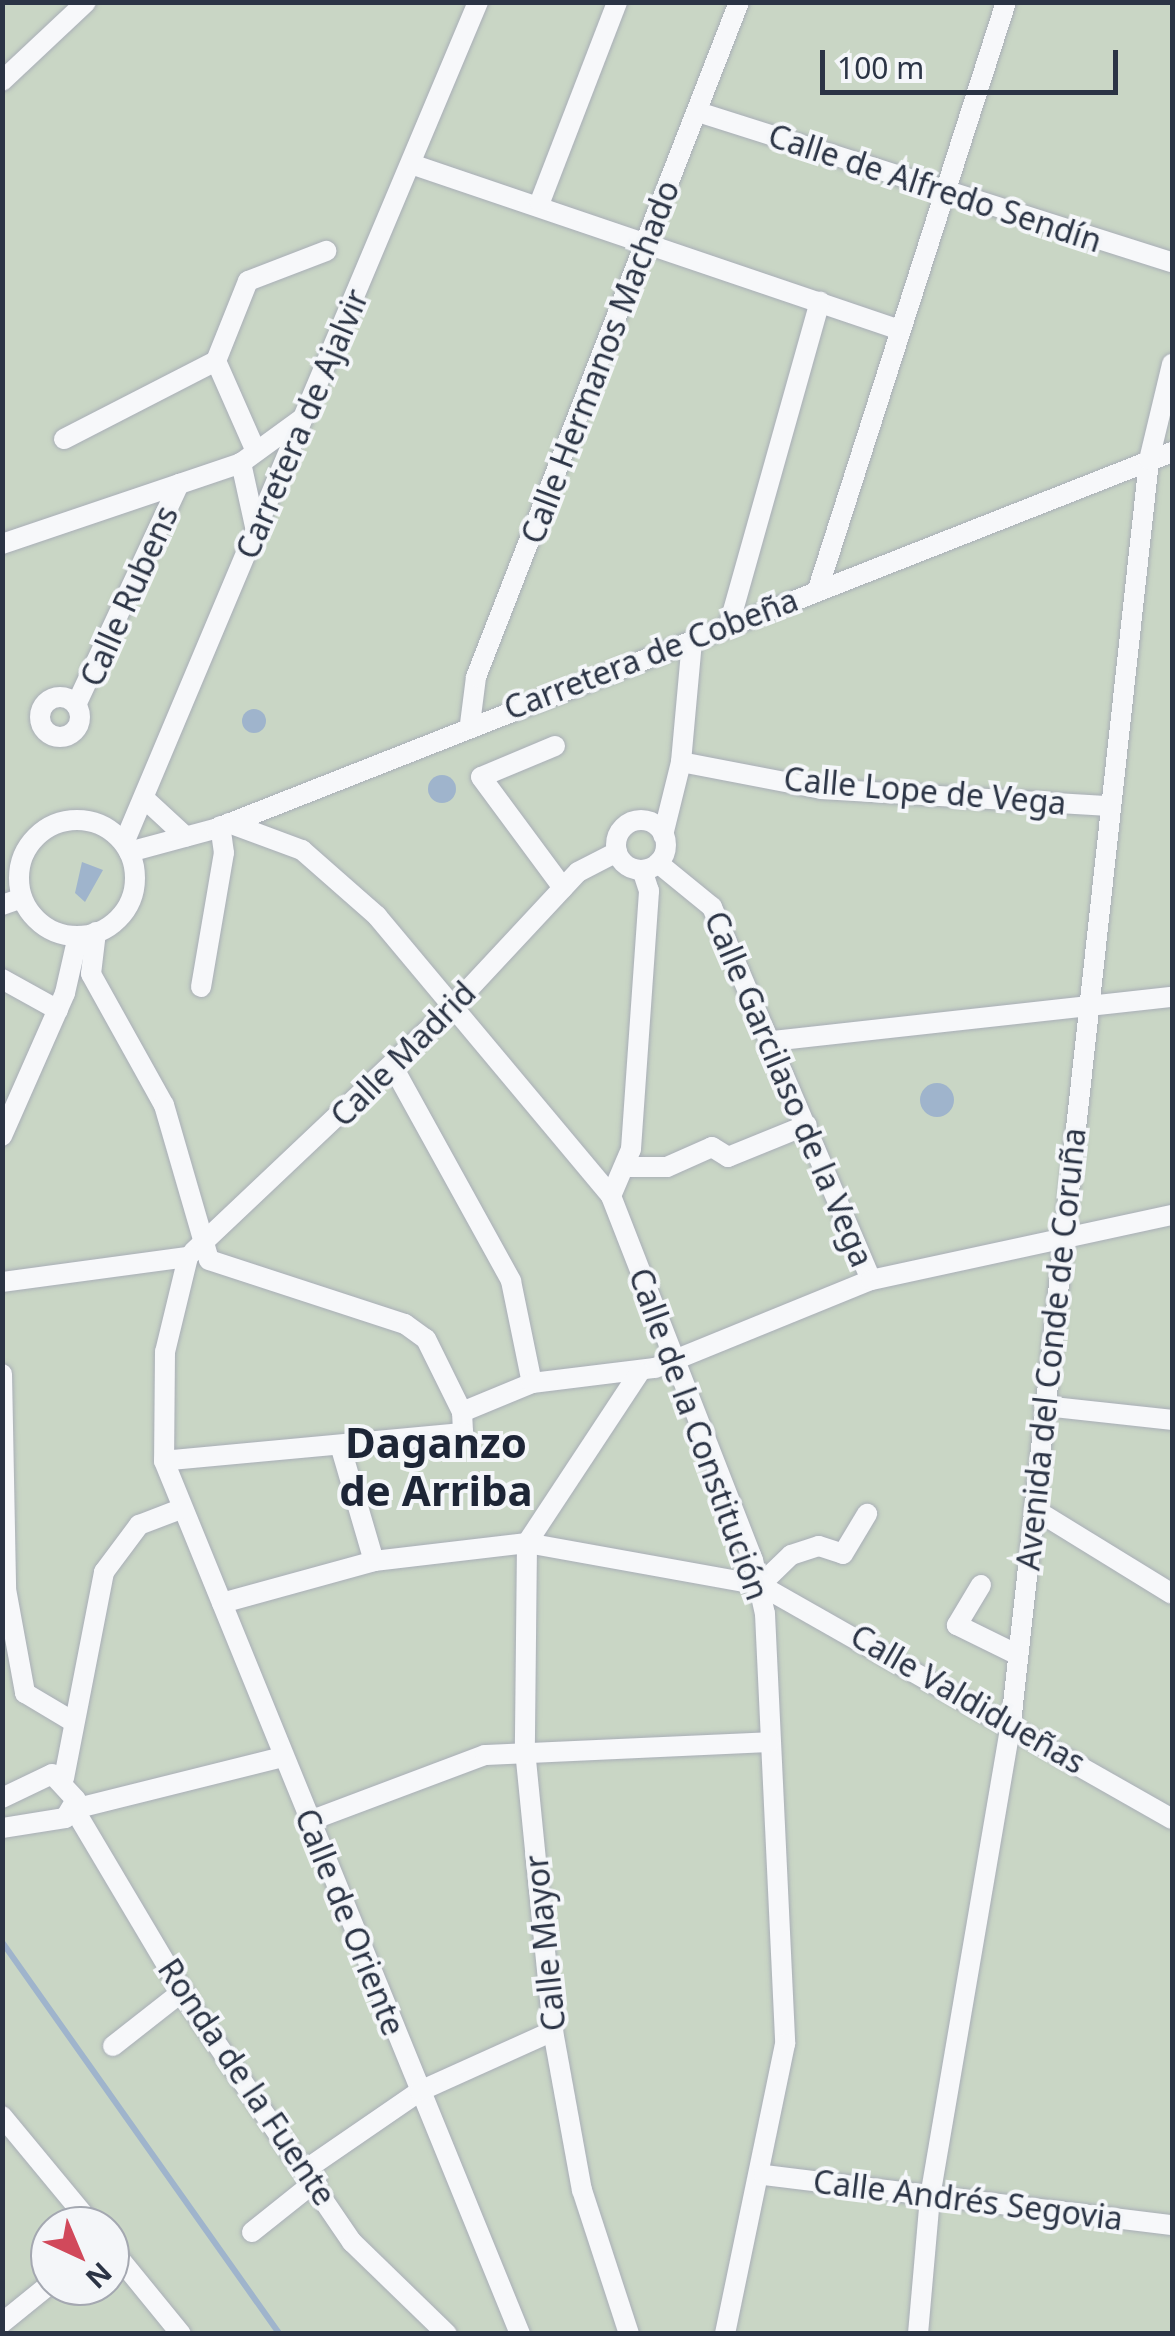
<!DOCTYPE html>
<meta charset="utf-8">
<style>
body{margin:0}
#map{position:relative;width:1175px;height:2336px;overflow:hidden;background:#e4e7ec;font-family:"Noto Sans",sans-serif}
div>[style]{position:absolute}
.green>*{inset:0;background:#c9d6c5}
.water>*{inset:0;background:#9fb4cc}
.round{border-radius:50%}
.stream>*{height:6px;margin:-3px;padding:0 3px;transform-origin:3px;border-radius:3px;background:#9fb4cc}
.roads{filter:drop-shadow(0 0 2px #a9aeb7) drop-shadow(0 0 2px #a9aeb7)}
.minor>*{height:20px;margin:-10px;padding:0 10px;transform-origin:10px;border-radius:10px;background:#f7f8fa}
.minor>.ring{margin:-10px;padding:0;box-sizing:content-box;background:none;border:20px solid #f7f8fa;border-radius:50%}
span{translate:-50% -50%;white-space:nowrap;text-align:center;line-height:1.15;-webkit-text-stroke:8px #f4f6f9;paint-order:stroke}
.street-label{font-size:32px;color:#2b3445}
.district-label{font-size:42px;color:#1d2536;font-weight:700}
.frame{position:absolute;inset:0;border:5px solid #2b3445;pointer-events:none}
.north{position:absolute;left:30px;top:2206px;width:100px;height:100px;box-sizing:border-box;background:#f4f6f9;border:2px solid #a4a8b1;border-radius:50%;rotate:136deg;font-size:28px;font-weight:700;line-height:40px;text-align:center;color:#2b3445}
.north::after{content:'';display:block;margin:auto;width:35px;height:45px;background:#d1495b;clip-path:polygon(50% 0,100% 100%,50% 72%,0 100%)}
.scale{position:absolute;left:820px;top:50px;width:298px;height:45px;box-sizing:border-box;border:5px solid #2b3445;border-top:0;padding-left:12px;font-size:30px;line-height:35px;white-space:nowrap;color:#2b3445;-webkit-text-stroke:8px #f4f6f9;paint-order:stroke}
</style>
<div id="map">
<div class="green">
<i style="clip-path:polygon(evenodd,3px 3px,1172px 3px,1172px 2333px,3px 2333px,3px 3px,50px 2226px,110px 2226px,110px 2286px,50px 2286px,50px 2226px)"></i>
</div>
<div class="water">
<i class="round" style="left:242px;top:709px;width:24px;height:24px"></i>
<i class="round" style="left:428px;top:775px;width:28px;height:28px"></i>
<i style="clip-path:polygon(82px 862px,103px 870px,85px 902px,75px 893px)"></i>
<i class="round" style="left:920px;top:1083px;width:34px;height:34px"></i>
</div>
<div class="stream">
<i style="left:2px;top:1942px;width:481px;rotate:54.7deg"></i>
</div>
<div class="roads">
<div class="minor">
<i style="left:2px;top:81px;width:115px;rotate:-43.2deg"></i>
<i style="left:698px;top:112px;width:497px;rotate:17.6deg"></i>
<i style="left:411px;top:164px;width:516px;rotate:18.75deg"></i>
<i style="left:540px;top:202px;width:214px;rotate:-68.9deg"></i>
<i style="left:64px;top:439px;width:171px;rotate:-27.2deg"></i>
<i style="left:254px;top:447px;width:94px;rotate:-113.8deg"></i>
<i style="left:216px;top:361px;width:86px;rotate:-68.2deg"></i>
<i style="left:248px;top:281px;width:84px;rotate:-21deg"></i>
<i style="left:256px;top:531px;width:70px;rotate:-102.4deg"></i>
<i style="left:241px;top:463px;width:73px;rotate:-36.1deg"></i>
<i style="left:2px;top:544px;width:252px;rotate:-18.7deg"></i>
<i style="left:818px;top:589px;width:616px;rotate:-72.24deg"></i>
<i style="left:729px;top:625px;width:336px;rotate:-74.3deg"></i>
<i class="ring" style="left:40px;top:697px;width:20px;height:20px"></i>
<i style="left:76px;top:705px;width:244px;rotate:-65deg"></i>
<i style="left:470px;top:724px;width:47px;rotate:-82.7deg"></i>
<i style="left:476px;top:677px;width:724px;rotate:-68.71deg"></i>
<i style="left:555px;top:746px;width:80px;rotate:157.3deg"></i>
<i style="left:481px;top:777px;width:138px;rotate:53.5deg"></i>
<i style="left:681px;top:762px;width:143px;rotate:10.9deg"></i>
<i style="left:821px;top:789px;width:289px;rotate:3.4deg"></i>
<i style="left:146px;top:800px;width:54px;rotate:42.8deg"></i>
<i class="ring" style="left:19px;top:820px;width:96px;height:96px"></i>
<i class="ring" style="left:616px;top:820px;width:30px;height:30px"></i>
<i style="left:229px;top:823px;width:78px;rotate:20.3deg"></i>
<i style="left:302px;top:850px;width:100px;rotate:41.3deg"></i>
<i style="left:377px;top:916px;width:365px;rotate:50.1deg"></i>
<i style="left:611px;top:1196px;width:391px;rotate:68.7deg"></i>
<i style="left:753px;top:1560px;width:55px;rotate:77.5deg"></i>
<i style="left:765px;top:1614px;width:430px;rotate:87.3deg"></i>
<i style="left:785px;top:2044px;width:296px;rotate:101.7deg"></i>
<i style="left:663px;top:835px;width:75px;rotate:-76.1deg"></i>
<i style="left:681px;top:762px;width:122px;rotate:-84.8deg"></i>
<i style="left:124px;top:843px;width:912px;rotate:-67.17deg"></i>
<i style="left:129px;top:852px;width:89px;rotate:-15deg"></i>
<i style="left:215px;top:829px;width:1029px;rotate:-21.5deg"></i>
<i style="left:658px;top:863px;width:70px;rotate:39.2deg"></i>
<i style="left:712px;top:907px;width:405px;rotate:66.9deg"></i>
<i style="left:2px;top:905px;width:21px;rotate:-19deg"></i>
<i style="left:96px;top:932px;width:42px;rotate:96.8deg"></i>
<i style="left:91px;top:974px;width:150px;rotate:60.9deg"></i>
<i style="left:164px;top:1105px;width:161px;rotate:73.8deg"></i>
<i style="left:209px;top:1260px;width:206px;rotate:18.1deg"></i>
<i style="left:405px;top:1324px;width:26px;rotate:36deg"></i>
<i style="left:426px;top:1339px;width:81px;rotate:63.7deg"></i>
<i style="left:462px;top:1412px;width:21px;rotate:87deg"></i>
<i style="left:463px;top:1433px;width:300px;rotate:174.7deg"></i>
<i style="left:2px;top:979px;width:64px;rotate:29deg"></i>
<i style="left:201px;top:987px;width:136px;rotate:-80.3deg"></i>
<i style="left:224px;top:853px;width:27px;rotate:-98deg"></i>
<i style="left:772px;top:1041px;width:402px;rotate:-6.3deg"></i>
<i style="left:392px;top:1065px;width:247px;rotate:61.1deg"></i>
<i style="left:511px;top:1281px;width:104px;rotate:78.4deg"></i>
<i style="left:2px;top:1136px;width:156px;rotate:-66.2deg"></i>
<i style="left:65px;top:993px;width:58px;rotate:-77.2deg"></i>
<i style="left:624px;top:1167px;width:43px"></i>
<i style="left:667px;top:1167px;width:49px;rotate:-24deg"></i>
<i style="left:712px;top:1147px;width:19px;rotate:32deg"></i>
<i style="left:728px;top:1157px;width:85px;rotate:-22.1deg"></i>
<i style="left:611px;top:1196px;width:51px;rotate:-66.9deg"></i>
<i style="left:631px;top:1149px;width:259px;rotate:-86deg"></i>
<i style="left:649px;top:891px;width:22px;rotate:-108deg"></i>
<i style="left:193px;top:1252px;width:358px;rotate:-43.4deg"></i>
<i style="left:453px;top:1006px;width:183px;rotate:-47deg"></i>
<i style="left:578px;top:872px;width:44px;rotate:-27.1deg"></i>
<i style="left:188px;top:1257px;width:98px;rotate:103.6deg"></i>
<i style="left:165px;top:1352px;width:109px;rotate:90.5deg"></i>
<i style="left:164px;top:1461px;width:943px;rotate:67.81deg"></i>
<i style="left:2px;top:1282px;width:188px;rotate:-7.7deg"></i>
<i style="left:2px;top:1374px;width:215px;rotate:88.9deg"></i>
<i style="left:6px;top:1589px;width:106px;rotate:79.6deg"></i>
<i style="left:25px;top:1693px;width:55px;rotate:30.8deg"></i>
<i style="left:1044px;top:1406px;width:129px;rotate:6.2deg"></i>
<i style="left:462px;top:1412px;width:76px;rotate:-22.5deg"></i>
<i style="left:532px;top:1383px;width:124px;rotate:-7deg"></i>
<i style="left:655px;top:1368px;width:233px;rotate:-22.2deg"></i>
<i style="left:871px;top:1280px;width:308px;rotate:-12.2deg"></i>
<i style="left:340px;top:1445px;width:121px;rotate:73.7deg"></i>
<i style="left:1034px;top:1509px;width:162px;rotate:31.6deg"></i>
<i style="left:527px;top:1543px;width:207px;rotate:90.6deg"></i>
<i style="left:525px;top:1750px;width:282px;rotate:84.3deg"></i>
<i style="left:553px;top:2031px;width:162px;rotate:79.7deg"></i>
<i style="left:582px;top:2190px;width:151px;rotate:71.9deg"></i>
<i style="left:527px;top:1543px;width:204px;rotate:-56.6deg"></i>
<i style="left:760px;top:1585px;width:43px;rotate:-44.1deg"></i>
<i style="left:791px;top:1555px;width:29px;rotate:-18deg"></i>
<i style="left:819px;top:1546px;width:25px;rotate:18deg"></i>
<i style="left:843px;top:1554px;width:47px;rotate:-59deg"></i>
<i style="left:981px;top:1585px;width:47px;rotate:121deg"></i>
<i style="left:957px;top:1625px;width:68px;rotate:26.2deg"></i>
<i style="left:222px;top:1603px;width:158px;rotate:-15.4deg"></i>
<i style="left:374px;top:1561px;width:154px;rotate:-6.7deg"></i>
<i style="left:527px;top:1543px;width:237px;rotate:10.2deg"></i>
<i style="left:760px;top:1585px;width:474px;rotate:29.6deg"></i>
<i style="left:64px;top:1778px;width:210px;rotate:-79deg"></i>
<i style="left:104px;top:1572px;width:59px;rotate:-53.3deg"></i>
<i style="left:139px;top:1525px;width:45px;rotate:-20.9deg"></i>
<i style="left:2px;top:1798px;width:55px;rotate:-25.6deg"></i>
<i style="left:52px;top:1774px;width:35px;rotate:47deg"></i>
<i style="left:76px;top:1800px;width:21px;rotate:121deg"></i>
<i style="left:65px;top:1818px;width:64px;rotate:171deg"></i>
<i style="left:74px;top:1809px;width:229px;rotate:59.3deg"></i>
<i style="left:191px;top:2006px;width:286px;rotate:55.7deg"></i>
<i style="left:352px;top:2242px;width:132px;rotate:44.1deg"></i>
<i style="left:74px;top:1809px;width:214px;rotate:-14deg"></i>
<i style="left:312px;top:1820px;width:185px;rotate:-20.6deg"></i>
<i style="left:485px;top:1755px;width:285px;rotate:-2.6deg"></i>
<i style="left:113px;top:2046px;width:89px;rotate:-38.2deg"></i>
<i style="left:2px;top:2116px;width:143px;rotate:50.4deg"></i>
<i style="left:308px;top:2168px;width:136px;rotate:-34.5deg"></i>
<i style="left:420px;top:2091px;width:146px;rotate:-24.3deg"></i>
<i style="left:764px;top:2175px;width:411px;rotate:7deg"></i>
<i style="left:252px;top:2232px;width:82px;rotate:-38.6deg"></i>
<i style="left:110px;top:2247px;width:112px;rotate:50.8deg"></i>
<i style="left:2px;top:2323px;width:62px;rotate:-39.1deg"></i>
<i style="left:918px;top:2334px;width:138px;rotate:-85deg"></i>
<i style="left:930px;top:2197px;width:481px;rotate:-80.3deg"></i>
<i style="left:1011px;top:1723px;width:1271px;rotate:-83.76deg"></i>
<i style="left:1149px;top:460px;width:99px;rotate:-76.5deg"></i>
</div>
</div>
<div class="street-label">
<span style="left:935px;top:188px;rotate:18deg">Calle de Alfredo Sendín</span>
<span style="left:600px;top:362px;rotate:-69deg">Calle Hermanos Machado</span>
<span style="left:302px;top:424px;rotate:-67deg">Carretera de Ajalvir</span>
<span style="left:129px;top:596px;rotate:-66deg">Calle Rubens</span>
<span style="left:651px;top:654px;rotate:-21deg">Carretera de Cobeña</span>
<span style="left:925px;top:791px;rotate:5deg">Calle Lope de Vega</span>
<span style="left:403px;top:1054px;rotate:-45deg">Calle Madrid</span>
<span style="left:789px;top:1089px;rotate:67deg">Calle Garcilaso de la Vega</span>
<span style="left:1051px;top:1349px;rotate:-84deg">Avenida del Conde de Coruña</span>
<span style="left:699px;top:1434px;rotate:70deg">Calle de la Constitución</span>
<span style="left:968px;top:1699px;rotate:30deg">Calle Valdidueñas</span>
<span style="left:350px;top:1922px;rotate:68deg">Calle de Oriente</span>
<span style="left:545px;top:1943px;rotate:-96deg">Calle Mayor</span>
<span style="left:247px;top:2082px;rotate:56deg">Ronda de la Fuente</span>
<span style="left:968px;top:2200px;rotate:7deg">Calle Andrés Segovia</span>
</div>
<div class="district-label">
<span style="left:436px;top:1466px">Daganzo<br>de Arriba</span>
</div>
<div class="frame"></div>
<div class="north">N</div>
<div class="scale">100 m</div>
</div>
